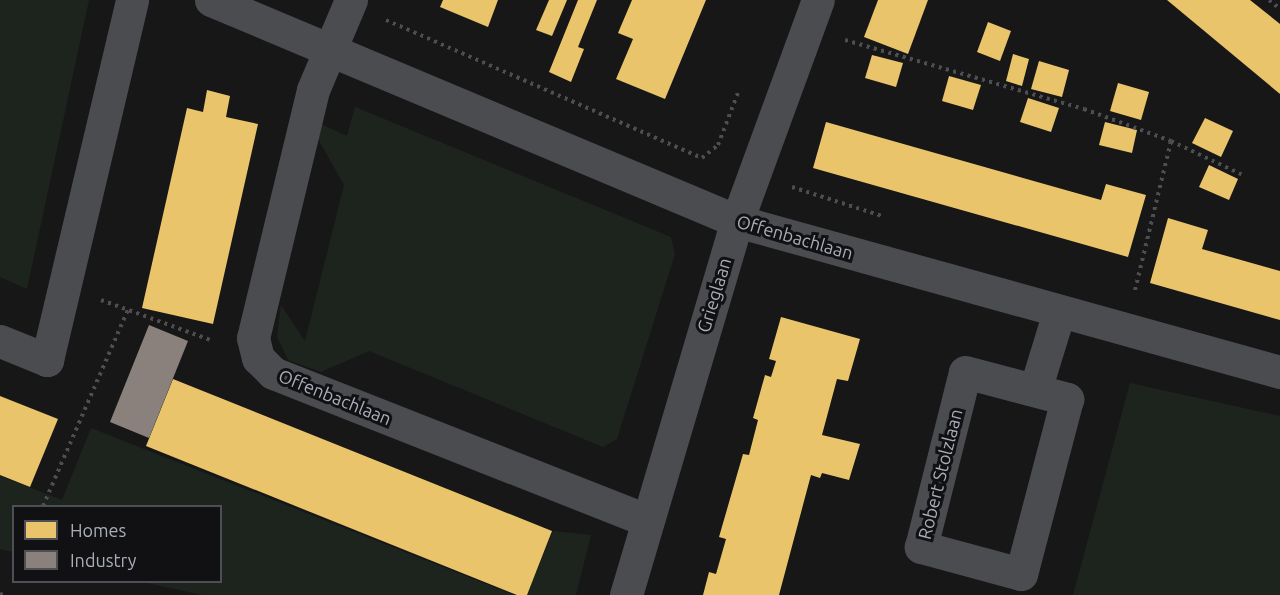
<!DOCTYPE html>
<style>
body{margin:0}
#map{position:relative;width:1280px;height:595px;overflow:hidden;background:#171717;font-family:Ubuntu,sans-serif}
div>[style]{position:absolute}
.green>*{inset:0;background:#1d241e}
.homes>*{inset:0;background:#e9c46a}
.industry>*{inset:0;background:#8a817c}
.path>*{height:4px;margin-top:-2px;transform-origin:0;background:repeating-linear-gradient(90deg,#4d4e52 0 3px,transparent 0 7.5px)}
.minor>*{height:33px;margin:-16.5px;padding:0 16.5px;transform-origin:16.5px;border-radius:16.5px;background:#4b4c50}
.tertiary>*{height:33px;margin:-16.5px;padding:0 16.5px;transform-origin:16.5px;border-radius:16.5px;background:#4b4c50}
span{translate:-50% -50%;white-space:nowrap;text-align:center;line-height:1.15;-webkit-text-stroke:6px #111113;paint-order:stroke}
.street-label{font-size:18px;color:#a8adb8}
.legend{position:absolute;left:12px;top:505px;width:210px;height:78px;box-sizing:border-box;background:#111113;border:2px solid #4d4f55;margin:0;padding:8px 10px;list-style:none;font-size:18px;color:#a8adb8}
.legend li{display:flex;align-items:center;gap:12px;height:30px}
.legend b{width:30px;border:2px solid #4d4f55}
</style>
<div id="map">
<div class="green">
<i style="clip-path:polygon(0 0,89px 0,27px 289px,0 277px)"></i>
<i style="clip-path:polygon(355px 107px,671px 237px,675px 254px,617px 439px,603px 447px,369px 351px,321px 372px,288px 360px,277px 337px,281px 305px,305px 341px,344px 185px,317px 137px,321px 124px,347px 136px)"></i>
<i style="clip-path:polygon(1130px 383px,1280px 416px,1280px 595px,1073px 595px)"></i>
<i style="clip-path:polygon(91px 428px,514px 595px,202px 595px,143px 582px,220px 582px,220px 506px,14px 506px,13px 552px,0 549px,0 476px,62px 500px)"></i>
<i style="clip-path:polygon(553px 531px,591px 535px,576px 595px,527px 595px)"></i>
</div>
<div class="homes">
<i style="clip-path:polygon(443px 0,498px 0,488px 27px,440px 7px)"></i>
<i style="clip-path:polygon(549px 0,567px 0,552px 36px,536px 30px)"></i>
<i style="clip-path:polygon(578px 0,597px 0,578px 47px,584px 49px,571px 82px,549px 72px)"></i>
<i style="clip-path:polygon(632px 0,706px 0,665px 99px,616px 79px,633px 39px,618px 33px)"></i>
<i style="clip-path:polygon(878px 0,928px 0,908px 54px,864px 37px)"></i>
<i style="clip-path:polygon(1167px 0,1250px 0,1280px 24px,1280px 94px)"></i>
<i style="clip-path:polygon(988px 22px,1011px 31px,1000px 61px,977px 52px)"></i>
<i style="clip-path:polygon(1013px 54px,1029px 59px,1022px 86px,1006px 81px)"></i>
<i style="clip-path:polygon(872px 55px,903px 63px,896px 87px,865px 78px)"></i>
<i style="clip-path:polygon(1039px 61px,1069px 70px,1062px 97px,1031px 89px)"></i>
<i style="clip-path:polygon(949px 76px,981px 85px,973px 110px,942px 101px)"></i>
<i style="clip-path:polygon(1118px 83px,1149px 92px,1141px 120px,1110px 111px)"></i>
<i style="clip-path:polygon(207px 90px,230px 96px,226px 117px,258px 124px,213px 324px,142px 308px,187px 108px,203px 112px)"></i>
<i style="clip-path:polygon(1028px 98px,1059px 108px,1051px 132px,1020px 122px)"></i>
<i style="clip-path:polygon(1205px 118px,1233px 131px,1221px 157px,1192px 143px)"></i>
<i style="clip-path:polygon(826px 122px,1101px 200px,1106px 184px,1146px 195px,1128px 257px,813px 168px)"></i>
<i style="clip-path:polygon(1105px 122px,1137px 130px,1132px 153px,1099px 145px)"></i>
<i style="clip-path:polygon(1209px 165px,1238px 179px,1229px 200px,1199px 187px)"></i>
<i style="clip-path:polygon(1168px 218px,1208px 230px,1202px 249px,1280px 271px,1280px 320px,1150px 283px)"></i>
<i style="clip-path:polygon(781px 317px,860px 339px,848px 381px,837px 379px,822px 435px,860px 444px,849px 480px,822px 473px,820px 478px,811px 475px,779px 595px,703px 595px,709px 572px,716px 574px,726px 539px,719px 537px,743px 454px,749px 455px,758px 420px,753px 418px,765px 375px,771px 377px,776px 361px,769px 359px)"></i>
<i style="clip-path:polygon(173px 379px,552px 531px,527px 595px,517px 595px,146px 446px)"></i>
<i style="clip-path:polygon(0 396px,58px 419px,30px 487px,0 475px)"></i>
</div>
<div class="industry">
<i style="clip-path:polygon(149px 325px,188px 341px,149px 438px,110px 422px)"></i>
</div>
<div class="path">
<i style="left:1269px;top:0;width:14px;rotate:39deg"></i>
<i style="left:386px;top:20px;width:345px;rotate:23.6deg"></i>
<i style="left:702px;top:158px;width:21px;rotate:-39deg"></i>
<i style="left:718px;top:145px;width:59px;rotate:-69.1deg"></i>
<i style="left:845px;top:40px;width:249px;rotate:16.1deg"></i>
<i style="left:1084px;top:109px;width:93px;rotate:20.2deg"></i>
<i style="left:792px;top:187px;width:95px;rotate:17.9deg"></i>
<i style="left:1135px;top:290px;width:153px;rotate:-76.4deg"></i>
<i style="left:1171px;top:141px;width:80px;rotate:25.3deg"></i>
<i style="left:101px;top:300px;width:119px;rotate:20.1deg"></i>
<i style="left:43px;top:506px;width:214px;rotate:-66.6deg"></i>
<i style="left:0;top:594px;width:4px;rotate:14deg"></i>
</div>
<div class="minor">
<i style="left:351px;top:0;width:98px;rotate:112.9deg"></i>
<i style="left:313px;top:90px;width:255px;rotate:103.6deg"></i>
<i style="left:253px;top:338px;width:21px;rotate:76deg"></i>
<i style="left:258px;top:358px;width:21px;rotate:45deg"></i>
<i style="left:273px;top:373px;width:402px;rotate:21.5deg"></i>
<i style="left:737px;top:221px;width:235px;rotate:-69.9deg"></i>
<i style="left:0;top:341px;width:51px;rotate:22deg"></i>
<i style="left:47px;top:360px;width:370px;rotate:-76.7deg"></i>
<i style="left:965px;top:372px;width:106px;rotate:14.8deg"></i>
<i style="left:1067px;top:399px;width:181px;rotate:104.7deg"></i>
<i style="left:1021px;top:574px;width:104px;rotate:-164.9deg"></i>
<i style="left:921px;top:547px;width:180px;rotate:-75.9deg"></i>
<i style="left:1035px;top:390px;width:82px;rotate:-72.9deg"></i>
</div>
<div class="tertiary">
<i style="left:211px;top:0;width:571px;rotate:22.79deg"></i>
<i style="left:737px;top:221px;width:564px;rotate:15.54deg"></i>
<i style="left:626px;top:595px;width:390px;rotate:-73.5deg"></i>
</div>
<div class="street-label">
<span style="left:795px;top:237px;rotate:16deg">Offenbachlaan</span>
<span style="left:714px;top:295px;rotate:-73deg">Grieglaan</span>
<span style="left:335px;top:397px;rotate:22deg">Offenbachlaan</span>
<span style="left:940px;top:474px;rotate:-76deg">Robert Stolzlaan</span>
</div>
<ul class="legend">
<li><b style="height:16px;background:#e9c46a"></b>Homes</li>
<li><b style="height:16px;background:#8a817c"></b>Industry</li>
</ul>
</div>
